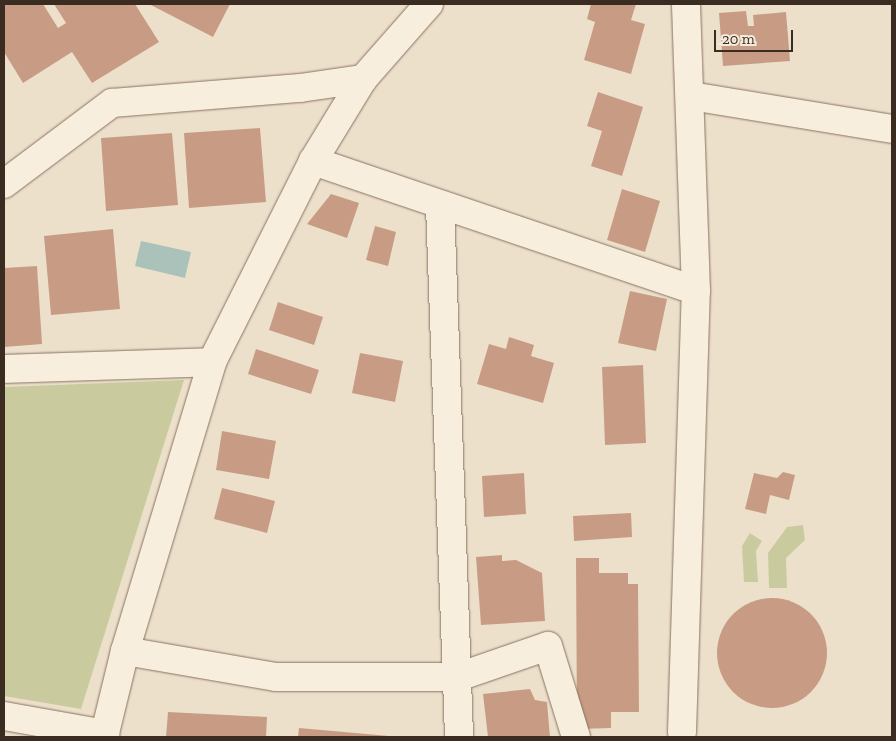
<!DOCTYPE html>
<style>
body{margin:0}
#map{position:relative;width:896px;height:741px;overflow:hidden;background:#ede0cb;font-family:"Zilla Slab",serif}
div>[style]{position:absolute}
.green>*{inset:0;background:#c9cb9f}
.water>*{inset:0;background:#abc2ba}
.building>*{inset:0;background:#c89c84}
.round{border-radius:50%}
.roads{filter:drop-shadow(0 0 1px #897360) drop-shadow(0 0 1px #897360)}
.minor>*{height:28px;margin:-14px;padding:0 14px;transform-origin:14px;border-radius:14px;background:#f8eede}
span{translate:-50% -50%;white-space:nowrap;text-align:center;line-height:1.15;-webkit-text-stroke:4px #f4ebdb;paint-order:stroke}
.frame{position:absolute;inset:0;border:5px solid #3b2c22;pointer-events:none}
.scale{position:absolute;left:714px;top:30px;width:79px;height:22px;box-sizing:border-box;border:2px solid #3b2c22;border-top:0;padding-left:6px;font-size:15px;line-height:18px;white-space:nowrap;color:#3b2c22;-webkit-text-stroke:4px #f4ebdb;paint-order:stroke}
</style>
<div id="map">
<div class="green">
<i style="clip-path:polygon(184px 380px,81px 709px,4px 696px,4px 387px)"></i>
<i style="clip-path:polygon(803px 525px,805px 540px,786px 558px,787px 588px,769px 588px,768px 553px,787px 527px)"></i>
<i style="clip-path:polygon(750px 533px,762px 541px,756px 551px,758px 582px,744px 582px,742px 546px)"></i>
</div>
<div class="water">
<i style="clip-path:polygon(141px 241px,191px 252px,185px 278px,135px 266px)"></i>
</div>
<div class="building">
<i style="clip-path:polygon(4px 4px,43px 4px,58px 28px,66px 23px,54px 4px,135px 4px,159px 42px,92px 83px,72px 52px,23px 83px,4px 52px)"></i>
<i style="clip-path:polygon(149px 4px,230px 4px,213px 37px)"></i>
<i style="clip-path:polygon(591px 4px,636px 4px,631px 20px,645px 24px,631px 74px,584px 60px,595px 22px,587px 19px)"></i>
<i style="clip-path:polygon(746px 11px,748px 26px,754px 26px,753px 15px,786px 12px,790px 61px,723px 66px,719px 13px)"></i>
<i style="clip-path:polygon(598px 92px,643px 107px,622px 176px,591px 166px,602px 131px,587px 126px)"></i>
<i style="clip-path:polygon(260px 128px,266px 202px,189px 208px,184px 133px)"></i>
<i style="clip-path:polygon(172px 133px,178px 205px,106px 211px,101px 138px)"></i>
<i style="clip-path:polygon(622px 189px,660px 201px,645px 252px,607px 240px)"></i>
<i style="clip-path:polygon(331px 194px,359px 203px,347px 238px,307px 224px)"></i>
<i style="clip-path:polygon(375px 226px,396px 232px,388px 266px,366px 260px)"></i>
<i style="clip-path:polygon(113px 229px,120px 309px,51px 315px,44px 236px)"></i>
<i style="clip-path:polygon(37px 266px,42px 344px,4px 347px,4px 268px)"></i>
<i style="clip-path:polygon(630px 291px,667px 299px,656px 351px,618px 343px)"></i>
<i style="clip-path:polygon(278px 302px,323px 317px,314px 345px,269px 330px)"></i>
<i style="clip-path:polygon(509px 337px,534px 345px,531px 356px,554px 363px,543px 403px,477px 384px,489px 344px,506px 349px)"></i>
<i style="clip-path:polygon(256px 349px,319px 370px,311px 394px,248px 374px)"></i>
<i style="clip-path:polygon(360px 353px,403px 361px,395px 402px,352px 393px)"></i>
<i style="clip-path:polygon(643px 365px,646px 443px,605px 445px,602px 367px)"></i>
<i style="clip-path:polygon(222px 431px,276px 441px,269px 479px,216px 470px)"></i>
<i style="clip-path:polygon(783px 472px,795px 475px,789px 500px,770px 495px,766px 514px,745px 509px,754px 473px,777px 478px)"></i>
<i style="clip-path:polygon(524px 473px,526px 514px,484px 517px,482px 476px)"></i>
<i style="clip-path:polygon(222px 488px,275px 501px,267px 533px,214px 519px)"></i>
<i style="clip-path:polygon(631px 513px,632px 537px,574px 541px,573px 516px)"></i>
<i style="clip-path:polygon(502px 555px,502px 561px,516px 560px,542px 573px,545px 621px,481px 625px,476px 557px)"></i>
<i style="clip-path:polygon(576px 558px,599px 558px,599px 573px,628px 573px,628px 584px,638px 584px,639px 712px,611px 712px,611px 728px,577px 729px)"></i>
<i class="round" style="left:717px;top:598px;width:110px;height:110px"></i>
<i style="clip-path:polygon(530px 689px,535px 700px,547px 702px,550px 737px,488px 737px,483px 694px)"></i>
<i style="clip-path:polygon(168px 712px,267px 717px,266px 737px,166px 737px)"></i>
<i style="clip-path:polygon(299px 728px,389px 736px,389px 737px,298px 737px)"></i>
</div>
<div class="roads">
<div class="minor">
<i style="left:691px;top:96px;width:204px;rotate:9.3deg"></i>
<i style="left:313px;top:161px;width:404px;rotate:18.7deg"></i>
<i style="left:4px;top:184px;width:135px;rotate:-36.9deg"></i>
<i style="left:112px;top:103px;width:189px;rotate:-4.6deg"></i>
<i style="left:300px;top:88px;width:64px;rotate:-8.1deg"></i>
<i style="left:440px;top:205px;width:532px;rotate:87.95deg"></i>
<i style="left:4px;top:369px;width:208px;rotate:-1.9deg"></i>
<i style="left:125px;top:651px;width:153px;rotate:9.8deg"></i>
<i style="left:276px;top:677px;width:182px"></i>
<i style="left:458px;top:677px;width:95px;rotate:-19deg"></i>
<i style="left:548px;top:646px;width:95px;rotate:72.9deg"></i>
<i style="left:4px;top:716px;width:103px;rotate:10.1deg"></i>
<i style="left:682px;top:732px;width:441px;rotate:-88.2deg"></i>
<i style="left:696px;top:291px;width:287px;rotate:-92deg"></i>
<i style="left:104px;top:737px;width:89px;rotate:-76.3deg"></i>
<i style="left:125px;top:651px;width:302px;rotate:-73.2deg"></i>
<i style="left:212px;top:362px;width:225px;rotate:-63.3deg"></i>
<i style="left:313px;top:161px;width:96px;rotate:-58.6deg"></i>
<i style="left:363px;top:79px;width:100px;rotate:-48.7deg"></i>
</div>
</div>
<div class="frame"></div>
<div class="scale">20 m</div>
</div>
